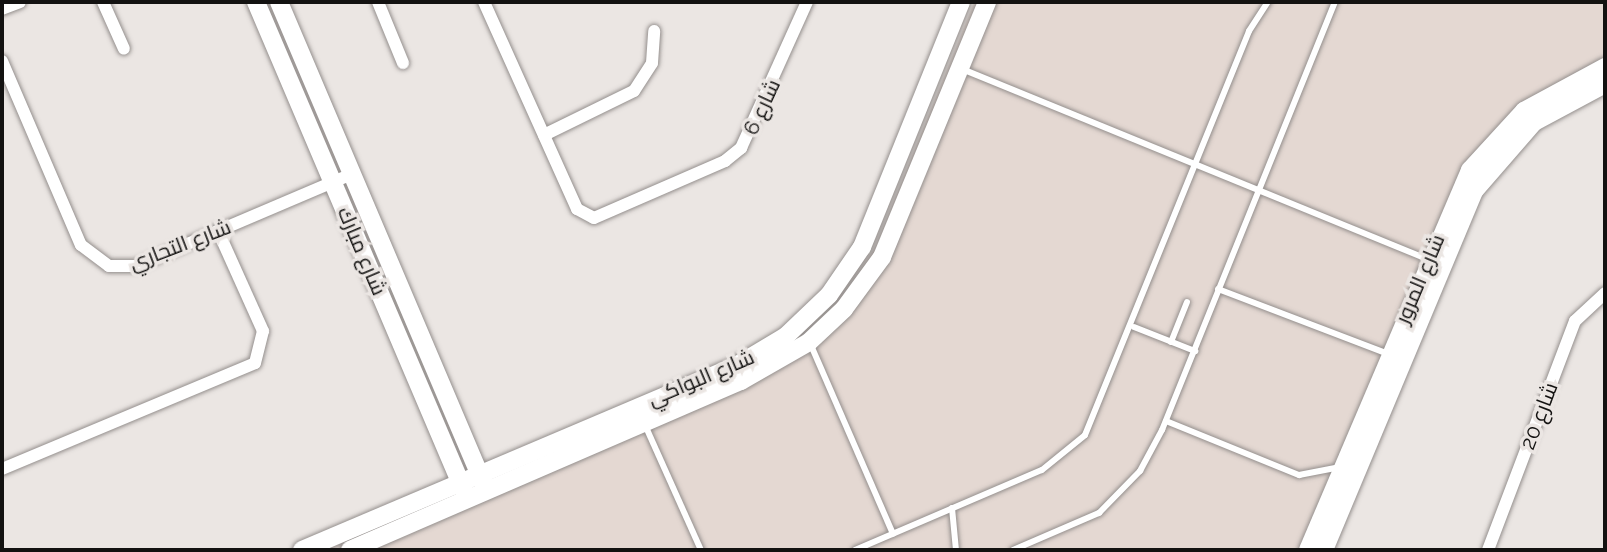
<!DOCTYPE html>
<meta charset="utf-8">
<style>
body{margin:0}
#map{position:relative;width:1607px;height:552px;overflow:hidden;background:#ebe6e3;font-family:Raleway,Cairo,sans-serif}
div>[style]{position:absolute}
.built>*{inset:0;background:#e4d8d2}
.roads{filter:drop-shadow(0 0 2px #948f8d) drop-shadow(0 0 2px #948f8d)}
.lane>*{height:6px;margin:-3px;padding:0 3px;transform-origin:3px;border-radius:3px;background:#fff}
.street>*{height:12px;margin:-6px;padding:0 6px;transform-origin:6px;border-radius:6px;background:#fff}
.secondary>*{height:18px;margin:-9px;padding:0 9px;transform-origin:9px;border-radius:9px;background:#fff}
span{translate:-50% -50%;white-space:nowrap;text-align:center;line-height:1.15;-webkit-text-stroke:7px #ebe6e3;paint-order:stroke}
.street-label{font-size:21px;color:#131211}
.frame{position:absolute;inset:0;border:4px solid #131211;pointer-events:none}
</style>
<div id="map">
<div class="built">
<i style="clip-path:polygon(974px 2px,1605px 2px,1605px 72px,1499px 144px,1314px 550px,324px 550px,744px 367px,813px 327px,848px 290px,876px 246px)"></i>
</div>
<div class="roads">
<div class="lane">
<i style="left:962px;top:69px;width:502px;rotate:22.23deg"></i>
<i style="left:1218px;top:289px;width:182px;rotate:20.9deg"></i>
<i style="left:1134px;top:327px;width:66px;rotate:21.5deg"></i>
<i style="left:1171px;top:342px;width:43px;rotate:-68.2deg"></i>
<i style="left:810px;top:343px;width:208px;rotate:66.5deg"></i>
<i style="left:1166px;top:421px;width:144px;rotate:22.1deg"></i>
<i style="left:1299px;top:475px;width:42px;rotate:-11deg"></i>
<i style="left:645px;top:425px;width:137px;rotate:65.9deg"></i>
<i style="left:952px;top:508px;width:42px;rotate:84.6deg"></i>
<i style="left:855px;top:550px;width:203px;rotate:-23.2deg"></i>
<i style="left:1042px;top:470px;width:55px;rotate:-39.1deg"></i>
<i style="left:1085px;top:435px;width:436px;rotate:-67.9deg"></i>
<i style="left:1249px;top:31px;width:35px;rotate:-57deg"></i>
<i style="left:1013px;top:550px;width:94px;rotate:-23.3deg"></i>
<i style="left:1099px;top:513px;width:59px;rotate:-45.7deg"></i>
<i style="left:1140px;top:471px;width:47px;rotate:-61.8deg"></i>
<i style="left:1162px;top:430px;width:462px;rotate:-68deg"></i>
</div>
<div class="street">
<i style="left:103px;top:2px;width:51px;rotate:65.9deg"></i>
<i style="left:378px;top:2px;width:66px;rotate:67.7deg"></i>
<i style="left:484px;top:2px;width:227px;rotate:65.8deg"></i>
<i style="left:577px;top:209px;width:19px;rotate:28deg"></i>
<i style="left:594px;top:218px;width:143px;rotate:-23.5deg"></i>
<i style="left:725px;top:161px;width:21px;rotate:-39deg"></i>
<i style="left:741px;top:148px;width:160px;rotate:-65.7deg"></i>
<i style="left:2px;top:9px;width:19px;rotate:-21deg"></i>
<i style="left:2px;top:61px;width:200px;rotate:66.8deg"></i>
<i style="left:81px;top:245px;width:35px;rotate:37deg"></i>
<i style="left:109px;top:266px;width:27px"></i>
<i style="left:136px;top:266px;width:235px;rotate:-23.1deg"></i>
<i style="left:544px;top:135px;width:100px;rotate:-26.1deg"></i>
<i style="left:634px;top:91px;width:33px;rotate:-57deg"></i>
<i style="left:652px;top:63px;width:32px;rotate:-86deg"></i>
<i style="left:2px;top:469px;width:274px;rotate:-22.7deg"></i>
<i style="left:255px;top:363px;width:33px;rotate:-76deg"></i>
<i style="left:263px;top:331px;width:110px;rotate:-114.2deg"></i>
<i style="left:1488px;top:550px;width:245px;rotate:-69.2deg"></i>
<i style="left:1575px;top:321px;width:41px;rotate:-43deg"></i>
</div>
<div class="secondary">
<i style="left:256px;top:2px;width:531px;rotate:66.96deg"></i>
<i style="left:279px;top:2px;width:525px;rotate:67deg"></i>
<i style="left:302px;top:550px;width:471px;rotate:-23deg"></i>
<i style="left:736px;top:366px;width:58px;rotate:-31deg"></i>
<i style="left:786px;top:336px;width:59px;rotate:-43.6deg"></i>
<i style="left:829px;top:295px;width:58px;rotate:-55.5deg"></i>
<i style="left:862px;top:247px;width:264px;rotate:-68deg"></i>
<i style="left:350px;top:550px;width:426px;rotate:-23.4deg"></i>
<i style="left:741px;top:381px;width:78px;rotate:-29.8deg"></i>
<i style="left:809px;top:342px;width:48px;rotate:-43.3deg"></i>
<i style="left:844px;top:309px;width:64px;rotate:-53.8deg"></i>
<i style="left:882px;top:257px;width:276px;rotate:-67.6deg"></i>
<i style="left:1308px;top:550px;width:413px;rotate:-66.9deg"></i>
<i style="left:1470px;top:170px;width:80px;rotate:-47.5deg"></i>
<i style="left:1524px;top:111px;width:92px;rotate:-28.5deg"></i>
<i style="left:1324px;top:550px;width:389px;rotate:-67.3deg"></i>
<i style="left:1474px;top:191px;width:91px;rotate:-49deg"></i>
<i style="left:1534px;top:122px;width:81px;rotate:-28.2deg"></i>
</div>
</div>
<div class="street-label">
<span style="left:762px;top:107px;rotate:-65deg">شارع 6</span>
<span style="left:180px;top:245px;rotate:-21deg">شارع التجاري</span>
<span style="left:362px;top:251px;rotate:67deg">شارع مبارك</span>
<span style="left:1420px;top:279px;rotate:-67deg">شارع المرور</span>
<span style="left:701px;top:378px;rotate:-23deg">شارع البواكي</span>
<span style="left:1539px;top:416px;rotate:-69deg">شارع 20</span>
</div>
<div class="frame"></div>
</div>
